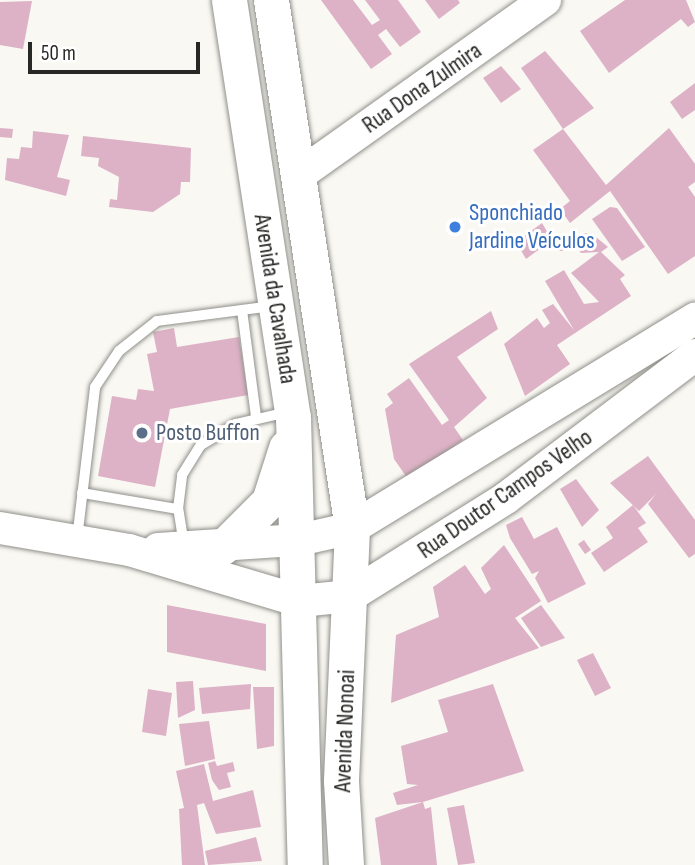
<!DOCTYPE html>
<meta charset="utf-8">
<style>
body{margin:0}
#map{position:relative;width:695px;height:865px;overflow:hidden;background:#f9f8f3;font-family:"Sofia Sans Condensed",sans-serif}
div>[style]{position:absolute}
.building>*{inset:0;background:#ddb2c6}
.round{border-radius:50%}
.roads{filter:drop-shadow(0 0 2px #908f8a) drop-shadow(0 0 2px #908f8a)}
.lane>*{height:10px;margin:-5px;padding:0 5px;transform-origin:5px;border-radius:5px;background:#fff}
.secondary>*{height:32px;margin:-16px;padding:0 16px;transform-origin:16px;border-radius:16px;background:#fff}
.primary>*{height:35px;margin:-17.5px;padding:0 17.5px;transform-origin:17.5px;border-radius:17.5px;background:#fff}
.dots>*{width:19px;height:19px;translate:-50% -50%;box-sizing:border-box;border:4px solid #fff;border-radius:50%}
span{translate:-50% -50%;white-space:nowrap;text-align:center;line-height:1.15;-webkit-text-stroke:6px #fff;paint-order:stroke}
.street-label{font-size:24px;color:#272725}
.shop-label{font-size:24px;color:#366cbe}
.left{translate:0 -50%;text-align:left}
.service-label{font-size:24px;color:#4e5e75}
.scale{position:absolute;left:28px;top:42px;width:172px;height:32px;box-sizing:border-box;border:4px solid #272725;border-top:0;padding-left:9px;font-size:21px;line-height:24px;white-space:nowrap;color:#272725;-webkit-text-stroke:5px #fff;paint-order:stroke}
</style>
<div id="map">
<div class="building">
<i style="clip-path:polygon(321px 0,353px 0,372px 25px,380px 20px,365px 0,398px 0,421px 32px,400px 47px,386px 29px,378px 35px,392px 54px,371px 69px)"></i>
<i style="clip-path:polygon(425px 0,458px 0,460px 3px,439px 19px)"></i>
<i style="clip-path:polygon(625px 0,686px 0,695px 22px,688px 27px,681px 19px,609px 73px,580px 31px)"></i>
<i style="clip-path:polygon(32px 1px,23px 49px,0 45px,0 2px)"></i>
<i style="clip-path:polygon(545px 51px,594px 108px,563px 129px,521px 68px)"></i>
<i style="clip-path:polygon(501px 66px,521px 89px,501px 103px,483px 78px)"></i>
<i style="clip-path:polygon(695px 83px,695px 110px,682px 119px,670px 102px)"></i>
<i style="clip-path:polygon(0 128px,13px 129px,12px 138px,0 137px)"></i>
<i style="clip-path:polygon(669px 128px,695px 164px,695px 182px,688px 187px,695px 197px,695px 256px,668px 274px,610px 191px,570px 223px,560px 209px,570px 201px,533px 150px,563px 129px,606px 185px)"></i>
<i style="clip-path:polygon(33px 131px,69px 135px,57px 177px,70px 180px,66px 196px,5px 180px,7px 158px,19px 159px,21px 147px,32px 148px)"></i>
<i style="clip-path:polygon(83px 136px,191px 148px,190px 182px,181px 182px,180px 194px,153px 212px,109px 207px,110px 199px,117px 200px,119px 177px,98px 166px,99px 158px,81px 156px)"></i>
<i style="clip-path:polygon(610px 207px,617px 208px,645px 247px,622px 261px,592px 219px)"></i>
<i style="clip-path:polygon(542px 223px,552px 240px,526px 259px,516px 242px)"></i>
<i style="clip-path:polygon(591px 233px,608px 247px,601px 252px,625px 275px,620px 279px,631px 296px,557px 345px,570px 364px,525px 396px,504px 344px,537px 318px,544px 328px,550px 323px,542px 310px,553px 304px,574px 330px,545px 281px,564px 270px,584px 304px,599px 302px,571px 273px,599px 252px,581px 253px,575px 244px,579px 234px)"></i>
<i class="round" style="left:554px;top:237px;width:14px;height:14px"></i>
<i style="clip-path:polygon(491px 311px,498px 329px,457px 357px,487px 398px,454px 427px,463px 440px,408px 479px,394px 459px,385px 409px,393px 403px,387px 394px,409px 378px,442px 425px,449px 420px,409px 364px)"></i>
<i style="clip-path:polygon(174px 328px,177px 347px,239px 337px,248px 395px,170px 409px,155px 487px,98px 476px,112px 396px,136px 400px,138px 389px,154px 391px,147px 354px,157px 352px,153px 332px)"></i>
<i style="clip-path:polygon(648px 456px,695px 520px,695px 554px,689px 558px,648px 504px,656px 494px,639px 511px,610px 483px)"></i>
<i style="clip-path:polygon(576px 479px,599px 510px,582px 527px,560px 489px)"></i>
<i style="clip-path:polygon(633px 505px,646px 523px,638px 528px,648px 542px,604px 572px,591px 553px,613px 538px,606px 527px)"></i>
<i style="clip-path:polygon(522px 517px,534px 539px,557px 527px,586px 584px,548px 603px,535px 578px,539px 571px,532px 574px,510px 538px,506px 525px)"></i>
<i style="clip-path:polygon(584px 540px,591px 550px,585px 554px,578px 544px)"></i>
<i style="clip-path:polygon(504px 545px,541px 601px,515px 618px,539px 648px,391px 703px,396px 635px,439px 617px,433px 587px,465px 565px,485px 594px,491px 589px,481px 568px)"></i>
<i style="clip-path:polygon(167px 605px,266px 624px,266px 671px,167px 652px)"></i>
<i style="clip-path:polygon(541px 605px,565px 638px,541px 647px,521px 618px)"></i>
<i style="clip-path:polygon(593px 653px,611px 688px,595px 696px,577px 660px)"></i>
<i style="clip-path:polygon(193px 681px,195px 710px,178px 718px,176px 682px)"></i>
<i style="clip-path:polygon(251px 684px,250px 709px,202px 714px,199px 688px)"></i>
<i style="clip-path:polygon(493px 684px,524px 771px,423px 802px,425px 809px,431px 807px,437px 865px,381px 865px,375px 818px,423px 802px,397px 805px,393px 793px,418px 785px,407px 784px,401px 746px,448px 732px,438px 700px)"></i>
<i style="clip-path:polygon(253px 687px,274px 687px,274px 746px,257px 749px)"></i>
<i style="clip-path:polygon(148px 689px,172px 693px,166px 736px,142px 732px)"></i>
<i style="clip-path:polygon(209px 721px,215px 759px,185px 766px,179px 724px)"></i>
<i style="clip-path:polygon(215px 761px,217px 766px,233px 762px,235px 771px,227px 773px,231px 787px,219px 790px,212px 780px,208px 763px)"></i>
<i style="clip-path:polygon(204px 764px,213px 801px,253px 790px,261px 827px,216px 834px,204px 803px,197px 805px,205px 865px,182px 865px,179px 809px,184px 808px,176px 771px)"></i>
<i style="clip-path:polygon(464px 805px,475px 863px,458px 865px,447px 808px)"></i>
<i style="clip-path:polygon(256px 837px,262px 861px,208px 865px,205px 851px)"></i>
</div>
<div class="roads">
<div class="lane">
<i style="left:242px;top:310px;width:108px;rotate:82.5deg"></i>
<i style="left:82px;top:493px;width:97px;rotate:9.5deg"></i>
<i style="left:77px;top:539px;width:153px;rotate:-83.2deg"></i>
<i style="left:95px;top:387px;width:43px;rotate:-56.3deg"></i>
<i style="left:119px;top:351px;width:48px;rotate:-38.3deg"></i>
<i style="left:157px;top:321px;width:117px;rotate:-7.4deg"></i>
<i style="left:184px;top:545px;width:36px;rotate:-99deg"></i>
<i style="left:178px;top:509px;width:34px;rotate:-83deg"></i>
<i style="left:182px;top:475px;width:36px;rotate:-58deg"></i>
<i style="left:201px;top:445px;width:41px;rotate:-31deg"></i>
<i style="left:236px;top:424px;width:53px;rotate:-13deg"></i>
</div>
<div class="secondary">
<i style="left:299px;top:175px;width:302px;rotate:-35.4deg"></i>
<i style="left:0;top:528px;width:131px;rotate:9.7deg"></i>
<i style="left:129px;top:550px;width:178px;rotate:16.6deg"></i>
<i style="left:300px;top:601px;width:50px;rotate:-5.7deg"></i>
<i style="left:350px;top:596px;width:184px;rotate:-32.1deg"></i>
<i style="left:506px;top:498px;width:237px;rotate:-37.1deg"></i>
<i style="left:158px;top:549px;width:141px;rotate:-3.7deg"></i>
<i style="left:299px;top:540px;width:54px;rotate:-12.8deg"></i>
<i style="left:352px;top:528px;width:402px;rotate:-31.4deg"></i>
</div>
<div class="primary">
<i style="left:229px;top:0;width:422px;rotate:81.3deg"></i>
<i style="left:293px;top:417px;width:448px;rotate:88.5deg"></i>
<i style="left:271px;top:0;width:534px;rotate:81.28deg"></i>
<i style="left:352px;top:528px;width:253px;rotate:92.5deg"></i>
<i style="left:341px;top:781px;width:84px;rotate:86.6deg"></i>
<i style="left:223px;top:547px;width:65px;rotate:-45deg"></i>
<i style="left:269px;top:501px;width:56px;rotate:-72.2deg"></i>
</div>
</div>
<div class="dots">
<i style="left:455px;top:227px;background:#3f7fe0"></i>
<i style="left:142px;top:433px;background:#5c6f8a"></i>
</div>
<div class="street-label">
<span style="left:422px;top:88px;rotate:-35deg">Rua Dona Zulmira</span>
<span style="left:275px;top:299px;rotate:81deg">Avenida da Cavalhada</span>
<span style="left:505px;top:494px;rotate:-35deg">Rua Doutor Campos Velho</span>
<span style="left:345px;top:731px;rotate:-88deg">Avenida Nonoai</span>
</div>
<div class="shop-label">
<span class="left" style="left:469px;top:227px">Sponchiado<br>Jardine Veículos</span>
</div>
<div class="service-label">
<span class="left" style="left:156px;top:433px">Posto Buffon</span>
</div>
<div class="scale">50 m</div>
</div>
